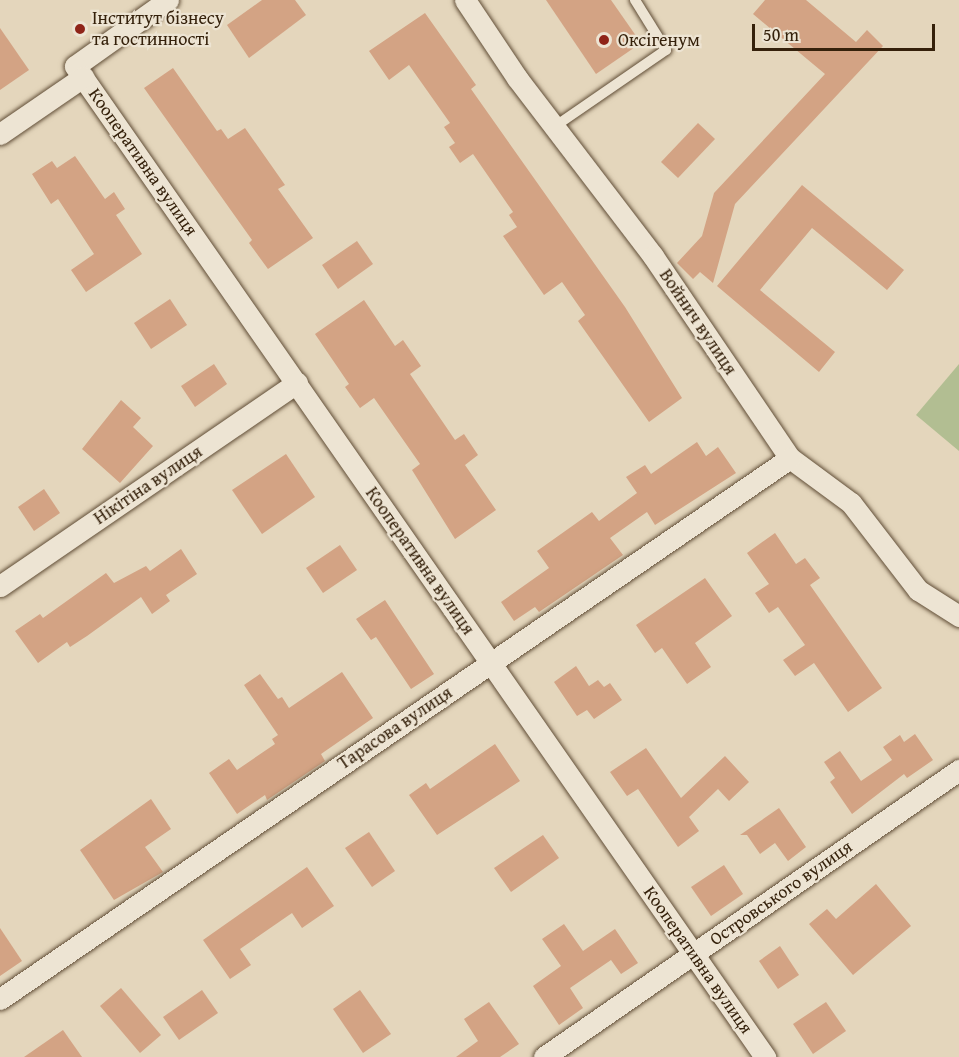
<!DOCTYPE html>
<meta charset="utf-8">
<style>
body{margin:0}
#map{position:relative;width:959px;height:1057px;overflow:hidden;background:#e4d6bc;font-family:"Gentium Book Plus",serif}
div>[style]{position:absolute}
.green>*{inset:0;background:#b2be92}
.building>*{inset:0;background:#d3a384}
.roads{filter:drop-shadow(0 0 2px #614e37) drop-shadow(0 0 2px #614e37)}
.lane>*{height:10px;margin:-5px;padding:0 5px;transform-origin:5px;border-radius:5px;background:#ede4d3}
.street>*{height:21px;margin:-10.5px;padding:0 10.5px;transform-origin:10.5px;border-radius:10.5px;background:#ede4d3}
.dots>*{width:16px;height:16px;translate:-50% -50%;box-sizing:border-box;border:3px solid #ede4d3;border-radius:50%}
span{translate:-50% -50%;white-space:nowrap;text-align:center;line-height:1.15;-webkit-text-stroke:4.5px #ede4d3;paint-order:stroke}
.poi-label{font-size:18px;color:#35210b}
.left{translate:0 -50%;text-align:left}
.street-label{font-size:18px;color:#35210b}
.scale{position:absolute;left:752px;top:24px;width:183px;height:27px;box-sizing:border-box;border:3px solid #35210b;border-top:0;padding-left:8px;font-size:18px;line-height:21px;white-space:nowrap;color:#35210b;-webkit-text-stroke:4px #ede4d3;paint-order:stroke}
</style>
<div id="map">
<div class="green">
<i style="clip-path:polygon(959px 364px,959px 451px,916px 415px)"></i>
</div>
<div class="building">
<i style="clip-path:polygon(262px 0,295px 0,306px 15px,249px 58px,227px 25px)"></i>
<i style="clip-path:polygon(546px 0,611px 0,641px 43px,596px 74px)"></i>
<i style="clip-path:polygon(765px 0,806px 0,856px 42px,867px 30px,883px 46px,735px 204px,713px 283px,700px 272px,693px 279px,677px 263px,702px 236px,714px 193px,825px 74px,753px 14px)"></i>
<i style="clip-path:polygon(425px 13px,476px 85px,471px 89px,625px 307px,682px 398px,649px 422px,578px 321px,585px 315px,562px 282px,544px 295px,503px 236px,517px 227px,509px 215px,513px 212px,473px 154px,460px 163px,449px 147px,455px 143px,444px 127px,450px 123px,409px 65px,389px 80px,369px 51px)"></i>
<i style="clip-path:polygon(0 28px,29px 70px,0 90px)"></i>
<i style="clip-path:polygon(173px 68px,217px 131px,221px 129px,228px 139px,245px 128px,285px 185px,278px 189px,313px 238px,268px 269px,249px 243px,252px 240px,144px 88px)"></i>
<i style="clip-path:polygon(698px 123px,715px 139px,678px 178px,661px 162px)"></i>
<i style="clip-path:polygon(75px 156px,105px 199px,114px 192px,125px 209px,116px 215px,142px 254px,86px 292px,71px 270px,94px 254px,58px 199px,51px 204px,32px 174px,52px 161px,57px 168px)"></i>
<i style="clip-path:polygon(802px 185px,904px 270px,887px 290px,812px 228px,760px 290px,835px 352px,819px 372px,717px 286px)"></i>
<i style="clip-path:polygon(357px 241px,373px 264px,338px 289px,322px 265px)"></i>
<i style="clip-path:polygon(170px 299px,187px 325px,151px 349px,134px 323px)"></i>
<i style="clip-path:polygon(364px 300px,395px 346px,403px 340px,421px 366px,410px 374px,455px 440px,464px 434px,478px 455px,465px 465px,496px 510px,455px 539px,412px 470px,420px 464px,374px 398px,360px 408px,345px 387px,349px 384px,315px 334px)"></i>
<i style="clip-path:polygon(214px 364px,227px 384px,195px 407px,181px 386px)"></i>
<i style="clip-path:polygon(121px 400px,141px 418px,133px 427px,153px 446px,120px 483px,82px 449px)"></i>
<i style="clip-path:polygon(697px 442px,706px 456px,718px 447px,736px 473px,655px 525px,647px 512px,610px 538px,623px 555px,539px 612px,535px 607px,514px 621px,501px 602px,549px 568px,537px 551px,592px 512px,599px 521px,637px 493px,626px 477px,645px 465px,651px 474px)"></i>
<i style="clip-path:polygon(286px 454px,315px 497px,262px 534px,232px 490px)"></i>
<i style="clip-path:polygon(44px 489px,60px 513px,34px 531px,18px 507px)"></i>
<i style="clip-path:polygon(775px 533px,796px 564px,805px 558px,820px 578px,810px 585px,882px 688px,848px 712px,814px 663px,795px 676px,783px 660px,805px 645px,778px 607px,769px 613px,755px 593px,769px 584px,747px 553px)"></i>
<i style="clip-path:polygon(340px 545px,357px 570px,323px 593px,306px 568px)"></i>
<i style="clip-path:polygon(181px 549px,197px 574px,166px 595px,170px 601px,152px 614px,141px 597px,87px 636px,70px 647px,67px 642px,38px 663px,15px 631px,40px 614px,43px 618px,106px 573px,114px 583px,146px 566px,150px 571px)"></i>
<i style="clip-path:polygon(705px 578px,732px 616px,695px 643px,711px 667px,687px 684px,662px 648px,655px 653px,636px 625px)"></i>
<i style="clip-path:polygon(385px 600px,434px 674px,411px 689px,376px 637px,371px 640px,356px 619px)"></i>
<i style="clip-path:polygon(576px 666px,589px 686px,598px 680px,604px 687px,610px 683px,622px 700px,594px 719px,587px 710px,577px 716px,554px 682px)"></i>
<i style="clip-path:polygon(342px 672px,373px 718px,321px 754px,325px 761px,267px 800px,265px 795px,237px 814px,209px 773px,229px 759px,237px 770px,275px 744px,272px 739px,278px 735px,244px 685px,260px 674px,278px 699px,282px 697px,289px 708px)"></i>
<i style="clip-path:polygon(915px 734px,933px 760px,907px 778px,904px 774px,852px 814px,830px 782px,835px 778px,824px 762px,840px 751px,861px 781px,892px 760px,883px 747px,900px 735px,904px 742px)"></i>
<i style="clip-path:polygon(495px 744px,520px 781px,437px 835px,409px 795px,426px 783px,430px 789px)"></i>
<i style="clip-path:polygon(646px 748px,681px 798px,725px 756px,749px 782px,729px 801px,718px 789px,689px 817px,699px 831px,678px 847px,638px 789px,627px 796px,610px 772px)"></i>
<i style="clip-path:polygon(151px 799px,171px 829px,145px 847px,163px 872px,114px 900px,80px 850px)"></i>
<i style="clip-path:polygon(779px 808px,806px 847px,788px 861px,775px 843px,760px 854px,747px 835px,740px 835px)"></i>
<i style="clip-path:polygon(369px 832px,395px 871px,372px 887px,345px 848px)"></i>
<i style="clip-path:polygon(543px 835px,559px 858px,511px 892px,494px 868px)"></i>
<i style="clip-path:polygon(724px 865px,743px 894px,711px 916px,691px 887px)"></i>
<i style="clip-path:polygon(307px 867px,334px 906px,302px 928px,292px 913px,240px 949px,251px 965px,230px 979px,203px 940px)"></i>
<i style="clip-path:polygon(876px 884px,911px 926px,853px 975px,809px 924px,827px 909px,836px 919px)"></i>
<i style="clip-path:polygon(564px 924px,583px 951px,615px 929px,638px 963px,621px 974px,611px 960px,570px 988px,583px 1008px,559px 1025px,533px 986px,561px 966px,542px 939px)"></i>
<i style="clip-path:polygon(0 928px,22px 961px,0 976px)"></i>
<i style="clip-path:polygon(780px 946px,799px 975px,778px 989px,759px 961px)"></i>
<i style="clip-path:polygon(121px 988px,161px 1035px,140px 1053px,100px 1006px)"></i>
<i style="clip-path:polygon(202px 990px,218px 1013px,179px 1040px,163px 1017px)"></i>
<i style="clip-path:polygon(360px 990px,391px 1034px,363px 1053px,333px 1009px)"></i>
<i style="clip-path:polygon(489px 1002px,519px 1044px,500px 1057px,456px 1057px,478px 1041px,464px 1019px)"></i>
<i style="clip-path:polygon(826px 1002px,846px 1031px,813px 1054px,793px 1024px)"></i>
<i style="clip-path:polygon(63px 1030px,82px 1057px,24px 1057px)"></i>
</div>
<div class="roads">
<div class="lane">
<i style="left:554px;top:127px;width:136px;rotate:-34.5deg"></i>
<i style="left:666px;top:50px;width:59px;rotate:-121.8deg"></i>
</div>
<div class="street">
<i style="left:168px;top:0;width:114px;rotate:144.6deg"></i>
<i style="left:75px;top:66px;width:1208px;rotate:55.15deg"></i>
<i style="left:465px;top:0;width:94px;rotate:56.3deg"></i>
<i style="left:517px;top:78px;width:224px;rotate:52.6deg"></i>
<i style="left:653px;top:256px;width:244px;rotate:55.9deg"></i>
<i style="left:790px;top:458px;width:76px;rotate:36.4deg"></i>
<i style="left:851px;top:503px;width:110px;rotate:52.4deg"></i>
<i style="left:918px;top:590px;width:49px;rotate:32.4deg"></i>
<i style="left:0;top:134px;width:101px;rotate:-34.5deg"></i>
<i style="left:0;top:586px;width:360px;rotate:-34.4deg"></i>
<i style="left:0;top:999px;width:957px;rotate:-34.4deg"></i>
<i style="left:544px;top:1057px;width:505px;rotate:-34.67deg"></i>
</div>
</div>
<div class="dots">
<i style="left:80px;top:29px;background:#8f2418"></i>
<i style="left:604px;top:40px;background:#8f2418"></i>
</div>
<div class="poi-label">
<span class="left" style="left:92px;top:29px">Інститут бізнесу<br>та гостинності</span>
<span class="left" style="left:618px;top:40px">Оксігенум</span>
</div>
<div class="street-label">
<span style="left:143px;top:162px;rotate:55deg">Кооперативна вулиця</span>
<span style="left:698px;top:322px;rotate:56deg">Войнич вулиця</span>
<span style="left:148px;top:485px;rotate:-34deg">Нікітіна вулиця</span>
<span style="left:420px;top:561px;rotate:55deg">Кооперативна вулиця</span>
<span style="left:395px;top:728px;rotate:-34deg">Тарасова вулиця</span>
<span style="left:781px;top:893px;rotate:-35deg">Островського вулиця</span>
<span style="left:698px;top:960px;rotate:55deg">Кооперативна вулиця</span>
</div>
<div class="scale">50 m</div>
</div>
